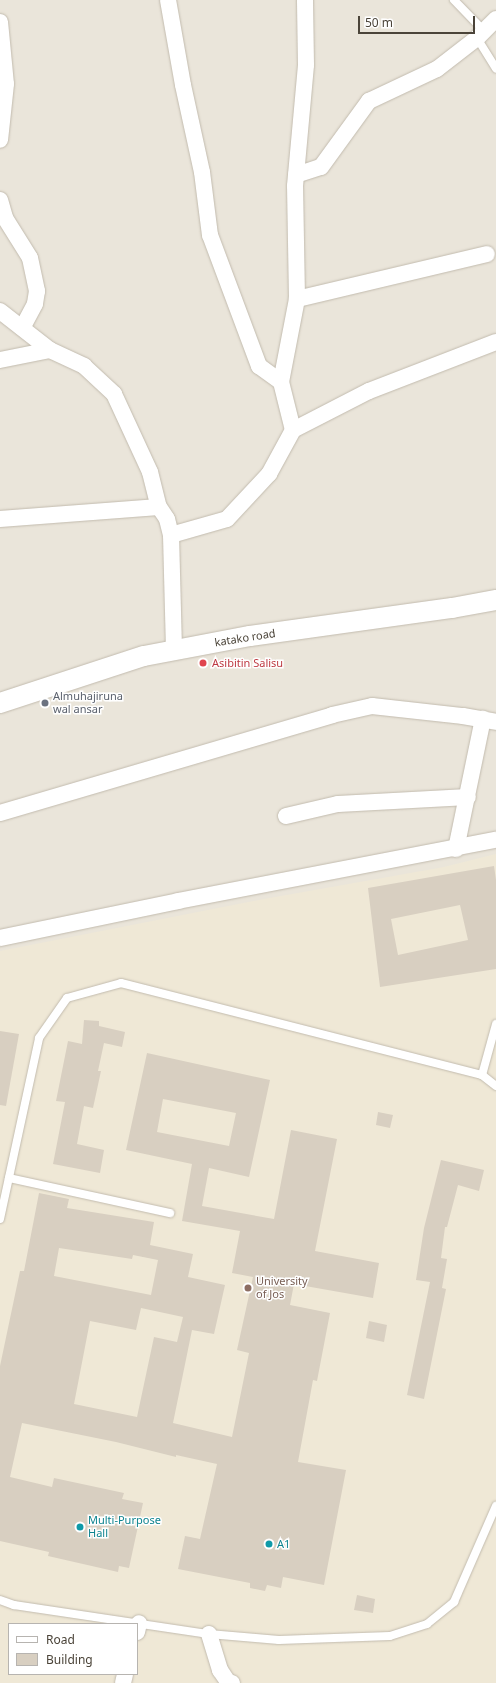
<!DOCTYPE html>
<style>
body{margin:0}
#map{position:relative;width:496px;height:1683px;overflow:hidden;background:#f6f3ec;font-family:"Noto Sans",sans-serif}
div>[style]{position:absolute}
.residential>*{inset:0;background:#eae5da}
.education>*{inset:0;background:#efe8d6}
.building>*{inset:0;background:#d8cfc1}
.roads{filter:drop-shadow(0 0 1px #c2bbae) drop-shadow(0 0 1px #c2bbae)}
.service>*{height:8px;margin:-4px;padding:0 4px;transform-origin:4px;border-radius:4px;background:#fff}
.minor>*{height:16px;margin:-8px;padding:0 8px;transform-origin:8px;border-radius:8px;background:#fff}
.tertiary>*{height:20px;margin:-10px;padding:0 10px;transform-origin:10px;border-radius:10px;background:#fff}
.dots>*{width:11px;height:11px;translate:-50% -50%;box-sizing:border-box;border:2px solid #fff;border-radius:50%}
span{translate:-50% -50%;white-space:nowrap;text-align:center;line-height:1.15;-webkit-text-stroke:3px #fff;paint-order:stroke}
.street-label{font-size:11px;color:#4b4439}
.health-label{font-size:11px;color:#be3a42}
.left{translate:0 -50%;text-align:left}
.worship-label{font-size:11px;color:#5b616d}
.education-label{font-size:11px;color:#785e54}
.culture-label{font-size:11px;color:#0d838f}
.legend{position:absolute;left:8px;top:1623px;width:130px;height:52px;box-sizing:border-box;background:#fff;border:1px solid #b7b4b0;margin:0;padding:5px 7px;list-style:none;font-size:12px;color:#4b4439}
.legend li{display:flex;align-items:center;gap:8px;height:20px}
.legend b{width:20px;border:1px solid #b7b4b0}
.scale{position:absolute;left:358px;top:16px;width:117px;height:18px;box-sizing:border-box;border:2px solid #4b4439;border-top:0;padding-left:5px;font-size:12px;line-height:14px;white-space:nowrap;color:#4b4439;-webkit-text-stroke:3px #fff;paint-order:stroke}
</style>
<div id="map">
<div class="residential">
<i style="clip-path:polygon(evenodd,0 0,496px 0,496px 1683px,0 1683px,0 0,9px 1624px,137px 1624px,137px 1674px,9px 1674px,9px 1624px)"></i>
</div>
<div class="education">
<i style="clip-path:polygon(evenodd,496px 854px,496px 1683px,0 1683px,0 951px,264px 899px,444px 867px,496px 854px,9px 1624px,137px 1624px,137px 1674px,9px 1674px,9px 1624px)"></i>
</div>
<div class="building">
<i style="clip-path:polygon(evenodd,494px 866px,496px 880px,496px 969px,380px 987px,368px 888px,494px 866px,460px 905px,468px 940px,398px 955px,391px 919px,460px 905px)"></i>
<i style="clip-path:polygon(84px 1020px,99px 1021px,99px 1026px,125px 1032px,122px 1047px,104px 1043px,98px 1071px,101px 1071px,93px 1108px,84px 1106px,77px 1144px,104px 1150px,100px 1173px,53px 1164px,65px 1102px,56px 1101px,68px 1041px,82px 1044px)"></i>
<i style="clip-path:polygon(0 1031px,19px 1034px,6px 1106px,0 1105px)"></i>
<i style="clip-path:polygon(evenodd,147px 1053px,270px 1080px,249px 1177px,209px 1168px,202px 1206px,274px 1219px,291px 1130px,337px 1139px,315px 1251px,379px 1263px,373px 1298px,294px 1284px,290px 1305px,330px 1313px,317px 1381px,313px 1380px,298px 1462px,346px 1470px,324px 1585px,283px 1577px,281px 1588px,267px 1585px,265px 1591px,250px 1588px,250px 1583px,178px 1569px,185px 1536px,200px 1539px,217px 1464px,176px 1455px,176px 1457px,116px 1442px,22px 1423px,10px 1477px,52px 1487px,54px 1478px,124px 1493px,122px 1499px,143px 1503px,129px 1568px,119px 1566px,118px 1572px,48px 1556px,49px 1552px,0 1541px,0 1366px,20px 1271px,24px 1271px,39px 1193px,69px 1199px,67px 1208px,154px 1222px,150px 1245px,193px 1254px,188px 1277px,225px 1285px,214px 1334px,192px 1330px,173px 1423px,232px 1437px,249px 1353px,237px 1350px,253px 1277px,232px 1273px,240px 1231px,182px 1221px,192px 1164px,126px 1150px,147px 1053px,163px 1099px,236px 1113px,229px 1146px,157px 1132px,163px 1099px,147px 1053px,59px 1248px,132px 1259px,133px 1255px,158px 1260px,151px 1295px,54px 1276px,59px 1248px,147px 1053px,141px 1308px,183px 1317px,177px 1342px,154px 1337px,137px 1417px,74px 1404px,90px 1321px,136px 1330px,141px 1308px)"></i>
<i style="clip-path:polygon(378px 1112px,393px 1115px,390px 1128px,376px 1125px)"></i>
<i style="clip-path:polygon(441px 1160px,484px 1170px,479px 1191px,458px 1185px,447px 1227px,445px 1227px,441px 1258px,447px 1259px,442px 1288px,446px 1289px,424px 1399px,407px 1395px,430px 1282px,416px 1280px,424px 1228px)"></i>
<i style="clip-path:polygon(369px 1321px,387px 1325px,384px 1342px,366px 1338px)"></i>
<i style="clip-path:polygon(357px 1595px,375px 1599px,373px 1613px,354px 1610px)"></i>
</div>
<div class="roads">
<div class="service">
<i style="left:454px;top:0;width:43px;rotate:45.9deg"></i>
<i style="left:477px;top:38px;width:36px;rotate:58deg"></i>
<i style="left:482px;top:1075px;width:53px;rotate:-74.6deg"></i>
<i style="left:9px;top:1178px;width:165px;rotate:12.3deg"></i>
<i style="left:0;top:1219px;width:185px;rotate:-77.8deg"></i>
<i style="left:39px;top:1038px;width:49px;rotate:-55deg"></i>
<i style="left:67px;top:998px;width:56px;rotate:-15.5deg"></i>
<i style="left:121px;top:983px;width:373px;rotate:14.3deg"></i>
<i style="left:482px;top:1075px;width:18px;rotate:38deg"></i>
<i style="left:0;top:1600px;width:15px;rotate:20deg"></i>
<i style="left:14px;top:1605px;width:197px;rotate:8.5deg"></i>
<i style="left:209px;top:1634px;width:70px;rotate:4.9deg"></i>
<i style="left:279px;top:1640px;width:111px;rotate:-2.1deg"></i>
<i style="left:390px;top:1636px;width:39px;rotate:-18deg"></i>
<i style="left:427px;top:1624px;width:35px;rotate:-39deg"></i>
<i style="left:454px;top:1602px;width:105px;rotate:-66.4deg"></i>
</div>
<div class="minor">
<i style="left:168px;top:0;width:86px;rotate:80deg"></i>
<i style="left:183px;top:85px;width:89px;rotate:77.7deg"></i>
<i style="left:202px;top:172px;width:64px;rotate:82.8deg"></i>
<i style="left:210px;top:235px;width:140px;rotate:69.5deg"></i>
<i style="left:259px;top:366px;width:27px;rotate:36deg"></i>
<i style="left:0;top:22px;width:62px;rotate:84.5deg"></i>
<i style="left:6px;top:84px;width:56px;rotate:96.1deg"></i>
<i style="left:296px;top:175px;width:26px;rotate:-18deg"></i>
<i style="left:321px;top:167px;width:82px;rotate:-54deg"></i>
<i style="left:369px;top:101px;width:75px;rotate:-25.2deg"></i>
<i style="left:437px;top:69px;width:51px;rotate:-37.8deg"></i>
<i style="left:477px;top:38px;width:27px;rotate:-45deg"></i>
<i style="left:0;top:200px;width:19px;rotate:74deg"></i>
<i style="left:5px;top:218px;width:47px;rotate:58deg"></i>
<i style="left:30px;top:258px;width:34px;rotate:78deg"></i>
<i style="left:37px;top:291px;width:13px;rotate:99deg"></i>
<i style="left:35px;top:304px;width:27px;rotate:118deg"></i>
<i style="left:297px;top:299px;width:195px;rotate:-13.3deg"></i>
<i style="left:0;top:311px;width:63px;rotate:38deg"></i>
<i style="left:50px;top:350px;width:38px;rotate:25deg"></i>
<i style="left:84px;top:366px;width:41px;rotate:43deg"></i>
<i style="left:114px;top:394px;width:86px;rotate:65.2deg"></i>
<i style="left:150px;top:472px;width:36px;rotate:76deg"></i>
<i style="left:159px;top:507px;width:14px;rotate:56deg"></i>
<i style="left:167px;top:519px;width:16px;rotate:76deg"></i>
<i style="left:171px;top:535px;width:115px;rotate:88.5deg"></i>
<i style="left:0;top:360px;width:51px;rotate:-11.3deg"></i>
<i style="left:293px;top:430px;width:85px;rotate:-27.2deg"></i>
<i style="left:369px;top:391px;width:136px;rotate:-21.1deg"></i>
<i style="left:0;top:519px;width:159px;rotate:-4.3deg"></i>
<i style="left:171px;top:535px;width:58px;rotate:-15.9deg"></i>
<i style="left:227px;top:519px;width:62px;rotate:-47deg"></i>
<i style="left:269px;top:474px;width:50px;rotate:-61.4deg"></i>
<i style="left:293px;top:430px;width:49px;rotate:-104deg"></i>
<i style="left:281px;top:382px;width:85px;rotate:-79.1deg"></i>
<i style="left:297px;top:299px;width:113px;rotate:-91deg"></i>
<i style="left:295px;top:186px;width:121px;rotate:-84.8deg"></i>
<i style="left:306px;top:65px;width:65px;rotate:-90.9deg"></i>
<i style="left:0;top:813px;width:346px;rotate:-16.4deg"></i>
<i style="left:332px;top:715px;width:41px;rotate:-12.7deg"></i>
<i style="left:372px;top:706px;width:92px;rotate:6.3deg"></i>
<i style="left:463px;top:716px;width:34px;rotate:10deg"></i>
<i style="left:286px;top:816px;width:53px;rotate:-13deg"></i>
<i style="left:338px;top:804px;width:130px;rotate:-3.1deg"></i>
<i style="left:456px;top:849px;width:133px;rotate:-78.3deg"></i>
<i style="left:0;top:938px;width:182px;rotate:-11.7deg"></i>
<i style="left:178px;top:901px;width:324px;rotate:-10.9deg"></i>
<i style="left:137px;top:1632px;width:9px;rotate:-77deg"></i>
<i style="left:209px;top:1634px;width:38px;rotate:73deg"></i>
<i style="left:220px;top:1670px;width:14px;rotate:56deg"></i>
<i style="left:228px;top:1682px;width:4px;rotate:14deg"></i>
<i style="left:123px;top:1683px;width:9px;rotate:-77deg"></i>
</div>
<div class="tertiary">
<i style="left:0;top:703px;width:151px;rotate:-18.1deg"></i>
<i style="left:144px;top:656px;width:108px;rotate:-10.7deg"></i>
<i style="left:250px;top:636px;width:204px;rotate:-7.9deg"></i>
<i style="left:452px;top:608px;width:45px;rotate:-10.3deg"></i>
</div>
</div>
<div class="dots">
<i style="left:203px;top:663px;background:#e0444e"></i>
<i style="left:45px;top:703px;background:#6b7280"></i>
<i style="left:248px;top:1288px;background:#8d6e63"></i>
<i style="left:80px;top:1527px;background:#0f9aa8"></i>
<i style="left:269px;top:1544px;background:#0f9aa8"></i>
</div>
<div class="street-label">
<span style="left:245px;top:638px;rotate:-9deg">katako road</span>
</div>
<div class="health-label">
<span class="left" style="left:212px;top:663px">Asibitin Salisu</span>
</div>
<div class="worship-label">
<span class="left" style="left:53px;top:703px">Almuhajiruna<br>wal ansar</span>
</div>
<div class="education-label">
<span class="left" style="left:256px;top:1288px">University<br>of Jos</span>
</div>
<div class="culture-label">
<span class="left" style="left:88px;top:1527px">Multi-Purpose<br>Hall</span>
<span class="left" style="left:277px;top:1544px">A1</span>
</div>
<ul class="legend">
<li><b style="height:5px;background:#fff"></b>Road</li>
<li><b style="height:11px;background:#d8cfc1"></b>Building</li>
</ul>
<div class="scale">50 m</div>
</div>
